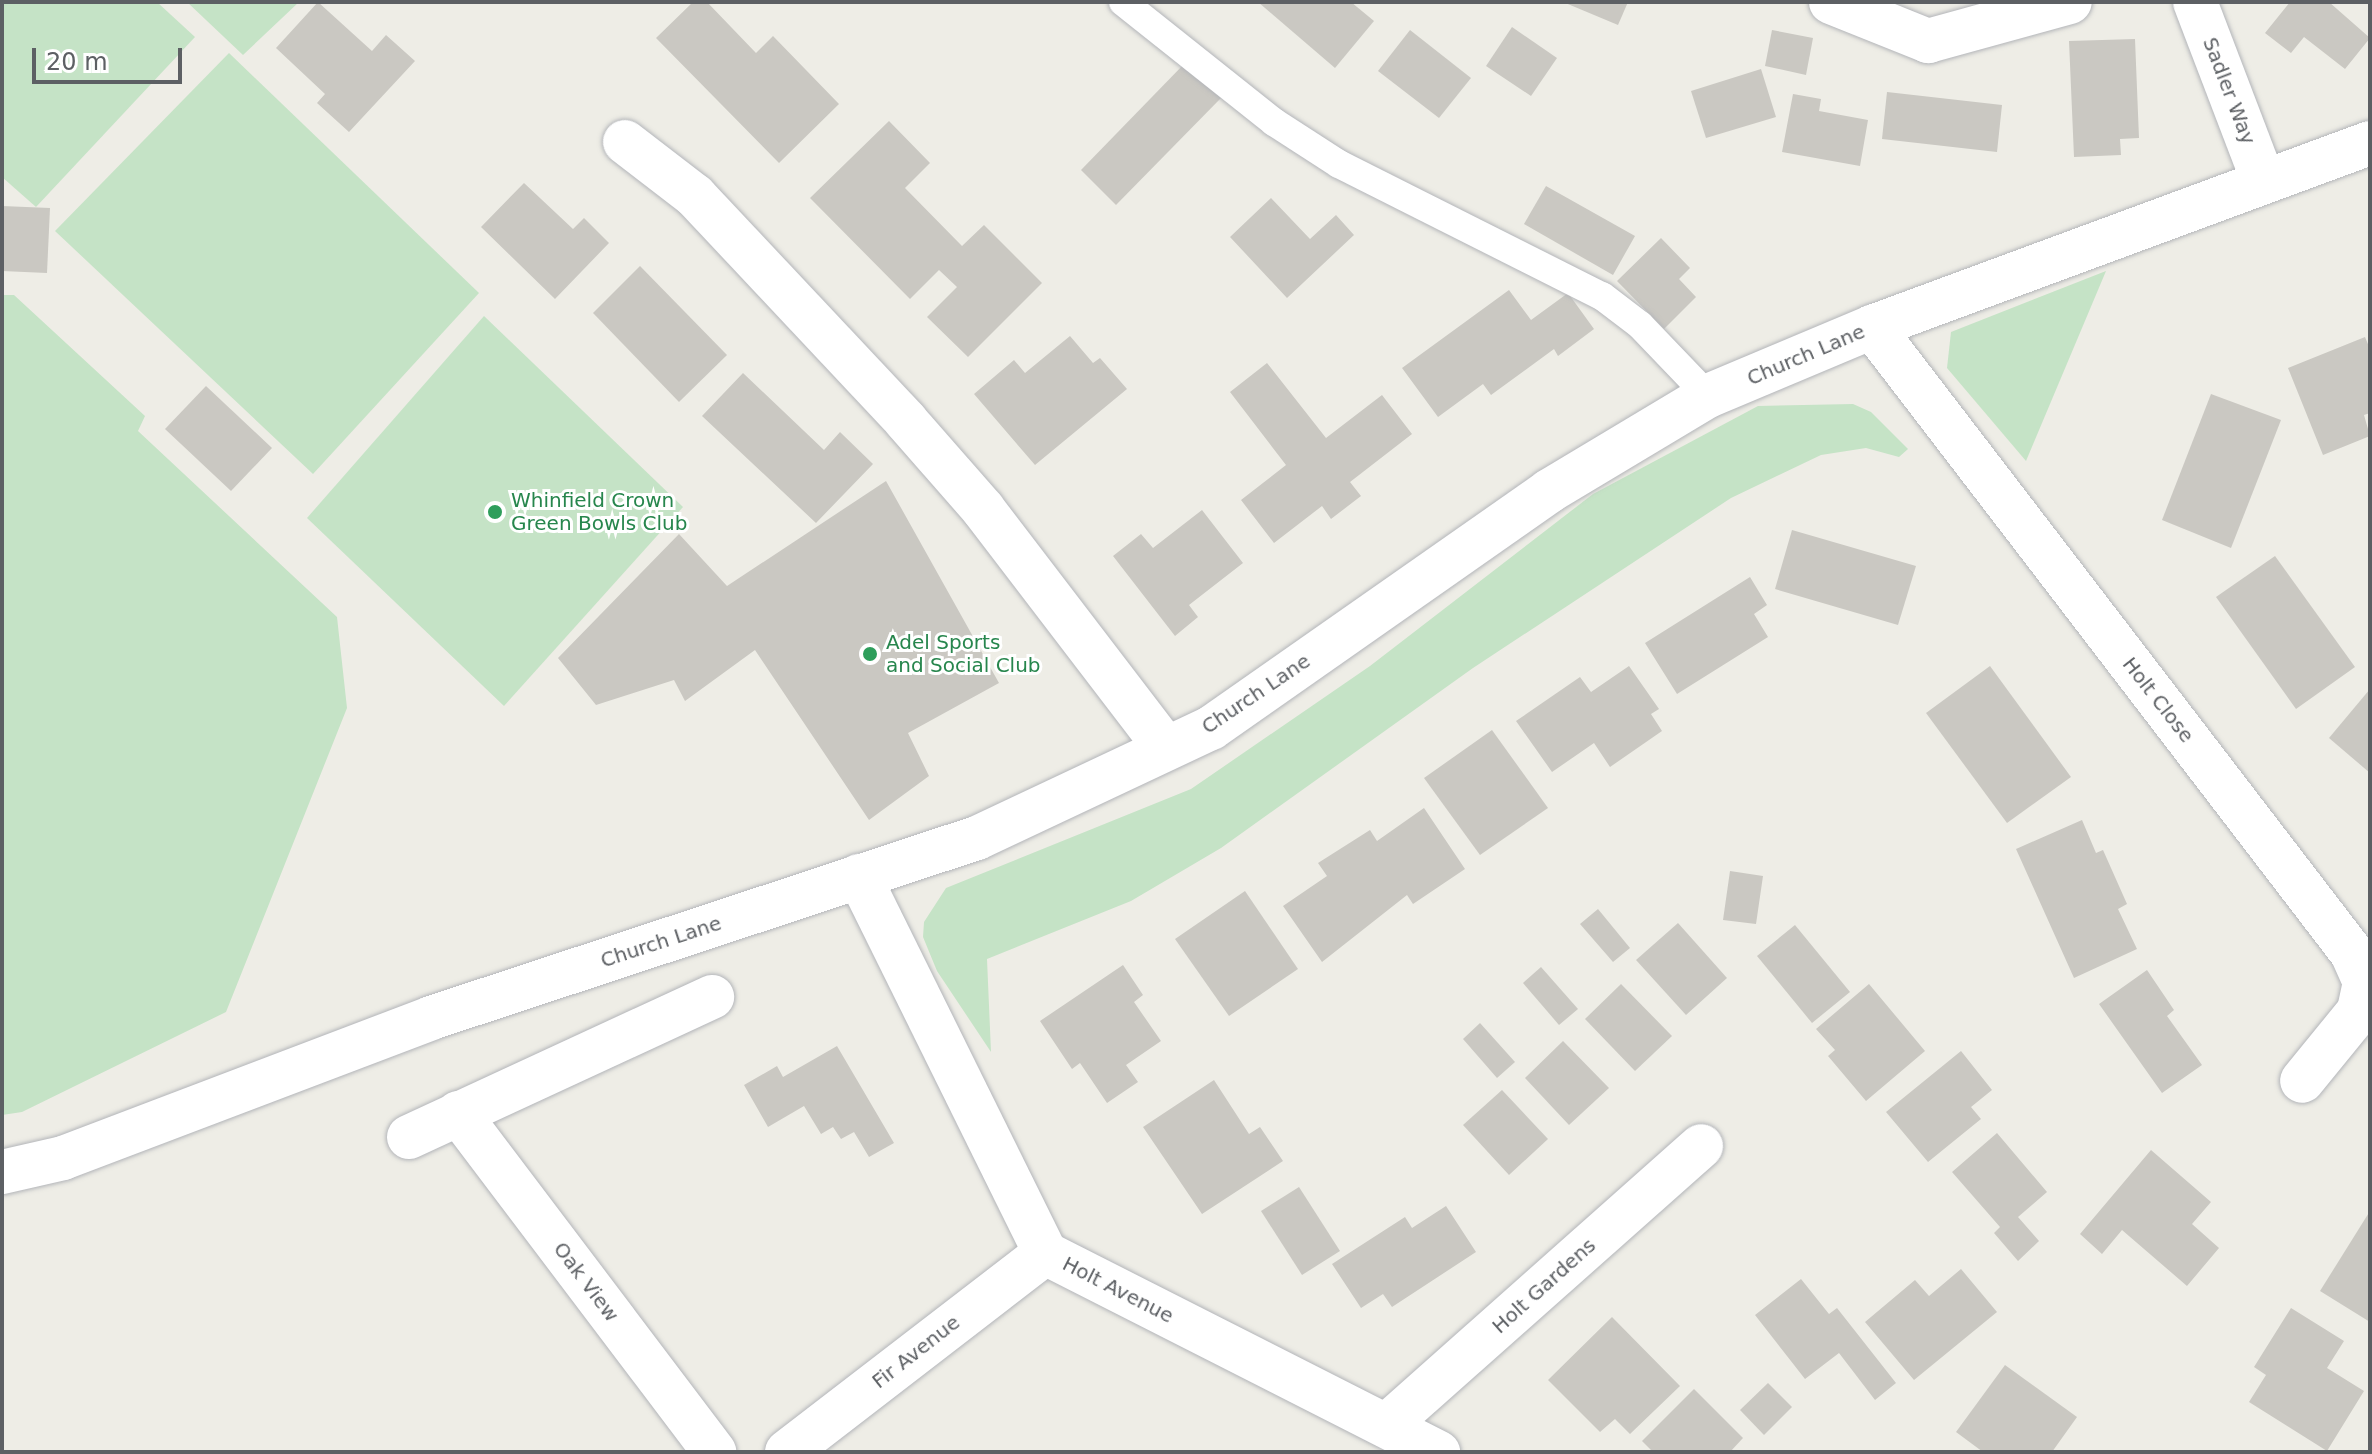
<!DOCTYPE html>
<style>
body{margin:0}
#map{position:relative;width:2372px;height:1454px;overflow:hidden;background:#eeede6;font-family:"DejaVu Sans",sans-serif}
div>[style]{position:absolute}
.green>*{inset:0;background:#c5e3c6}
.building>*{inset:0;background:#cac8c2}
.roads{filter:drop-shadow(0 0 2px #b3b5b9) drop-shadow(0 0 2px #b3b5b9)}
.service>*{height:28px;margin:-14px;padding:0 14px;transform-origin:14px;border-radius:14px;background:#fff}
.minor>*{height:44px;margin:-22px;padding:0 22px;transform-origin:22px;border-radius:22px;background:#fff}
.tertiary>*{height:44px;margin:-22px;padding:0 22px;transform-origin:22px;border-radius:22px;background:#fff}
.dots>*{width:22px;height:22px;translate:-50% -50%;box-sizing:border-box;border:4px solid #fff;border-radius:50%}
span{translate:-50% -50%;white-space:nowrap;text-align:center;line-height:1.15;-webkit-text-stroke:6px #fff;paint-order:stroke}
.street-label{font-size:20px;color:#5d6064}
.leisure-label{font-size:20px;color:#27864d}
.left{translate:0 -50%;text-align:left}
.frame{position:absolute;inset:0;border:4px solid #5d6064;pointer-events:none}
.scale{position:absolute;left:32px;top:48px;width:150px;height:36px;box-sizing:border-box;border:4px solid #5d6064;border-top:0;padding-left:10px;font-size:24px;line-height:28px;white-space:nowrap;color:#5d6064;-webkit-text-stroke:6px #fff;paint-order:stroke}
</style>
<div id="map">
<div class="green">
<i style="clip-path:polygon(2px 2px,157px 2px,195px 37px,36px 207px,2px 177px)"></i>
<i style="clip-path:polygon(187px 2px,299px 2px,243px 55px)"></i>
<i style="clip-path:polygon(229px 53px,479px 293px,313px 474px,55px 231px)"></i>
<i style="clip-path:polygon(2106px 271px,2026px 461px,1947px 368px,1951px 332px)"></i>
<i style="clip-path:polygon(2px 295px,14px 295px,145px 416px,138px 431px,337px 617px,347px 708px,226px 1012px,22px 1112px,2px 1115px)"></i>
<i style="clip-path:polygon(484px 316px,683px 507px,504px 706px,307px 518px)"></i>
<i style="clip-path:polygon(1853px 404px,1871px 412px,1908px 449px,1899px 457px,1866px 448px,1821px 455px,1731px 498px,1473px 668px,1221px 848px,1131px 901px,987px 959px,991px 1052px,937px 971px,923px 937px,924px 922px,946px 888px,1191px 789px,1370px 666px,1593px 494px,1758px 406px)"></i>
</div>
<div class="building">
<i style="clip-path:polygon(318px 2px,372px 51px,386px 35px,415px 61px,349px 132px,317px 103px,325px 94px,276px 48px)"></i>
<i style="clip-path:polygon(693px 2px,707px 2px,756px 53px,773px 36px,839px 104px,779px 163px,656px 38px)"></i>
<i style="clip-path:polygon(1258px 2px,1351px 2px,1374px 21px,1335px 68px)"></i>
<i style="clip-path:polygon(1563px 2px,1628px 2px,1618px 25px)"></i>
<i style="clip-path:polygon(2290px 2px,2329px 2px,2370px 38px,2345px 69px,2304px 37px,2291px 53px,2265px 33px)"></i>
<i style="clip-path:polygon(1512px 27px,1557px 58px,1531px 96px,1486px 66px)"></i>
<i style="clip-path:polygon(1410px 30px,1471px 78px,1439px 118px,1378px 71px)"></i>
<i style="clip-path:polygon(1772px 30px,1813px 38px,1806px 75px,1765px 66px)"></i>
<i style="clip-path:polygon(2135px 39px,2139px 138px,2120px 139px,2121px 155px,2074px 157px,2069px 41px)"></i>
<i style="clip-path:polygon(1185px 63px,1221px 98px,1116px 205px,1081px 170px)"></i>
<i style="clip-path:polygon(1761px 69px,1776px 117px,1706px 138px,1691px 91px)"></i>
<i style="clip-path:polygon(1887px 92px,2002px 105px,1997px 152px,1882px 139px)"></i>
<i style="clip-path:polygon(1793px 94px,1821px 99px,1819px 111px,1868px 120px,1860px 166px,1782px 152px)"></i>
<i style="clip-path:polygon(889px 121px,930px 163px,905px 188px,962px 246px,984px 225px,1042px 283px,968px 357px,927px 317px,957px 287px,939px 270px,910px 299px,810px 198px)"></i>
<i style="clip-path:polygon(524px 183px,573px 229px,584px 218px,609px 243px,555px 299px,481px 227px)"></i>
<i style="clip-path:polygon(1546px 186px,1635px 236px,1613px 275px,1524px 224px)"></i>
<i style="clip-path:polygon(1271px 198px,1310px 239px,1336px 215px,1354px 235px,1287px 298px,1230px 237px)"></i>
<i style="clip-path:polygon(2px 206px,50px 208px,47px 273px,2px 271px)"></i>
<i style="clip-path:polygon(1661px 238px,1690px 268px,1679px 279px,1696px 297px,1664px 329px,1617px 281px)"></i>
<i style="clip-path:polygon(640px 266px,727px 355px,679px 402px,593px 313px)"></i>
<i style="clip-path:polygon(1509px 290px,1531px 320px,1568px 293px,1594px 329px,1558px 356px,1554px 349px,1491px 395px,1483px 384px,1438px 417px,1402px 368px)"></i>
<i style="clip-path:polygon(1070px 336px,1093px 363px,1100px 358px,1127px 389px,1035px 465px,974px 394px,1014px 360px,1025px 373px)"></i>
<i style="clip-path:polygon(2365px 337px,2370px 349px,2370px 413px,2364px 415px,2370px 436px,2323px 455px,2288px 368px)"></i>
<i style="clip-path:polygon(1267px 363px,1326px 438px,1382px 395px,1412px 434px,1350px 482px,1361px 496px,1331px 519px,1322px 506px,1274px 543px,1241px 500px,1286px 465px,1230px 392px)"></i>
<i style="clip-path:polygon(743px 373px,824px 450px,840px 432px,873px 464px,816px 523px,702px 416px)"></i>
<i style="clip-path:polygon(206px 386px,272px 448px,231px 491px,165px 429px)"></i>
<i style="clip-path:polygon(2211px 394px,2281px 420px,2231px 548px,2162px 520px)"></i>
<i style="clip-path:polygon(886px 481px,999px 683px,908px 733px,929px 776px,869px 820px,755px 650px,685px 701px,674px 680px,596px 705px,558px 658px,679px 534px,727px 586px)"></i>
<i style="clip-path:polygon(1202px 510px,1243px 563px,1189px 605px,1198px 617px,1175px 636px,1113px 556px,1141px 534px,1153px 548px)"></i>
<i style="clip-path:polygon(1792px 530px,1916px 566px,1898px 625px,1775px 589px)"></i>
<i style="clip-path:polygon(2275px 556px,2355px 667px,2296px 709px,2216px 597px)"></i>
<i style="clip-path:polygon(1750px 577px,1767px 605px,1754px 614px,1768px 637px,1677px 694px,1645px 643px)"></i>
<i style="clip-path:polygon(1629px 666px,1659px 709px,1651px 714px,1662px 731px,1610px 767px,1594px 743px,1552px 772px,1516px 721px,1580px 677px,1591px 692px)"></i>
<i style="clip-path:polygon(1990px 666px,2071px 777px,2007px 823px,1926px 713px)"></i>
<i style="clip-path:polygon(2370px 689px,2370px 773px,2329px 738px)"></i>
<i style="clip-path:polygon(1492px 730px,1548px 808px,1480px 855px,1424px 778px)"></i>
<i style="clip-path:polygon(1424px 808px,1465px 869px,1413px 904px,1407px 895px,1322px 962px,1283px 906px,1327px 876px,1318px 863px,1370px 830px,1377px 841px)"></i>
<i style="clip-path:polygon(2082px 820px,2096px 853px,2103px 850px,2127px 904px,2118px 909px,2137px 949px,2074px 978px,2016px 849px)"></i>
<i style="clip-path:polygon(1730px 871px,1763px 876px,1756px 924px,1723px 920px)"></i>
<i style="clip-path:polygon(1245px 891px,1298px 969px,1229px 1016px,1175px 939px)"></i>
<i style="clip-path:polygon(1598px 909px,1630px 948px,1613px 962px,1580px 924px)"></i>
<i style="clip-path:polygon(1678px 923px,1727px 978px,1686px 1015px,1636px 960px)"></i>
<i style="clip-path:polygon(1795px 925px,1850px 992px,1812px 1023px,1757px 956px)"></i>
<i style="clip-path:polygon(1123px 965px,1143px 995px,1134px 1002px,1161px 1041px,1126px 1065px,1138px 1082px,1107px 1103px,1080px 1063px,1072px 1069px,1040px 1021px)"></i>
<i style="clip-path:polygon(1541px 967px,1578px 1009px,1559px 1025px,1523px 983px)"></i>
<i style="clip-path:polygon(2147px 970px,2174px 1010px,2167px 1016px,2202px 1065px,2162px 1093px,2099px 1004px)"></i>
<i style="clip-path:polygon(1621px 984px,1672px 1036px,1635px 1071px,1585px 1019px)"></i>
<i style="clip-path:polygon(1869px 984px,1925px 1051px,1866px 1101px,1828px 1056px,1835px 1050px,1816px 1029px)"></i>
<i style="clip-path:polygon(1480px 1023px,1515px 1062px,1497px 1078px,1463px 1039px)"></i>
<i style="clip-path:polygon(1563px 1041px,1609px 1088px,1569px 1125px,1525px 1078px)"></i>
<i style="clip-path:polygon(837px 1046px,894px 1143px,869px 1157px,854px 1132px,841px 1139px,833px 1127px,821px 1134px,804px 1106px,768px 1127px,744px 1085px,777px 1066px,783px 1077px)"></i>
<i style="clip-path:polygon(1961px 1051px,1992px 1090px,1971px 1107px,1981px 1119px,1928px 1162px,1886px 1112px)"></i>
<i style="clip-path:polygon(1214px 1080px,1249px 1134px,1260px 1127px,1283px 1161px,1202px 1214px,1143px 1127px)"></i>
<i style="clip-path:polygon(1502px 1090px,1548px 1139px,1509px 1175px,1463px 1125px)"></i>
<i style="clip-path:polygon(1997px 1133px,2047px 1192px,2018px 1217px,2039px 1241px,2018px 1261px,1994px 1233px,2000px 1227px,1952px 1172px)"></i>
<i style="clip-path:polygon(2151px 1150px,2211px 1202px,2192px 1224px,2219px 1248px,2187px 1286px,2122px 1230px,2102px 1254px,2080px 1234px)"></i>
<i style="clip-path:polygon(1299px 1187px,1340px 1251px,1302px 1275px,1261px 1211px)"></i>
<i style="clip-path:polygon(1446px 1206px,1476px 1252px,1392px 1307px,1383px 1294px,1361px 1308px,1332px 1264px,1405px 1217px,1412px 1228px)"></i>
<i style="clip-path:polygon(2370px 1211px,2370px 1322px,2320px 1291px)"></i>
<i style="clip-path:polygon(1961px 1269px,1997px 1312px,1914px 1380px,1865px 1322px,1915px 1280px,1929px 1296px)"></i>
<i style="clip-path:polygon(1801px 1279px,1829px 1314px,1837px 1308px,1896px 1383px,1875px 1400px,1839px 1353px,1805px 1379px,1755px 1315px)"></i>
<i style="clip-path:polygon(2291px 1308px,2344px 1341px,2327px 1368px,2364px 1391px,2327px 1451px,2249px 1402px,2266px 1375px,2254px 1367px)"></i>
<i style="clip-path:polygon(1612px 1317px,1680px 1386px,1630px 1434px,1615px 1419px,1600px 1432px,1548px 1380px)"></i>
<i style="clip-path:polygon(2005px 1365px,2077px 1417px,2052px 1452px,1983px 1452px,1956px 1432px)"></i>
<i style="clip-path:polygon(1768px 1383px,1792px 1407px,1764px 1435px,1740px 1410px)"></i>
<i style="clip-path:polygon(1694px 1389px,1743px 1438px,1730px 1452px,1653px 1452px,1642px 1441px)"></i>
</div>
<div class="roads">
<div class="service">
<i style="left:1123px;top:2px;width:193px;rotate:38.5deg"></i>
<i style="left:1274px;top:122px;width:77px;rotate:32.9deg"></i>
<i style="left:1339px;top:164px;width:294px;rotate:26.7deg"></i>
<i style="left:1602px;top:296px;width:48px;rotate:37.3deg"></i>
<i style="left:1640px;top:325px;width:98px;rotate:46.2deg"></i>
</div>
<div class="minor">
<i style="left:1831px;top:2px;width:105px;rotate:21.9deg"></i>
<i style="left:1928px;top:41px;width:147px;rotate:-15.4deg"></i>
<i style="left:2195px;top:2px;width:191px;rotate:69.1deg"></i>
<i style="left:625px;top:142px;width:88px;rotate:37.6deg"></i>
<i style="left:695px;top:196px;width:308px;rotate:46.8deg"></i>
<i style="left:906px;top:421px;width:117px;rotate:48.8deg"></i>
<i style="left:983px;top:509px;width:300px;rotate:52.6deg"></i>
<i style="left:1872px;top:327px;width:789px;rotate:52.52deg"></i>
<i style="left:2352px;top:953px;width:32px;rotate:66deg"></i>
<i style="left:2365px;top:982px;width:30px;rotate:102deg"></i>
<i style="left:2359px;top:1011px;width:90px;rotate:129.2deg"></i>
<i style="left:859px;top:876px;width:420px;rotate:63.7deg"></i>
<i style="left:1045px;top:1253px;width:441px;rotate:26.9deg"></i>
<i style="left:458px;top:1113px;width:425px;rotate:52.9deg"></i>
<i style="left:409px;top:1137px;width:334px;rotate:-24.8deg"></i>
<i style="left:1387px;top:1425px;width:420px;rotate:-41.6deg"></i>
<i style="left:787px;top:1452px;width:326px;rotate:-37.6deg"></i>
</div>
<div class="tertiary">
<i style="left:2px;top:1172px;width:63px;rotate:-12.9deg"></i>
<i style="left:63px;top:1158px;width:394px;rotate:-20.8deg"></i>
<i style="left:431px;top:1018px;width:575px;rotate:-18.25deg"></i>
<i style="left:977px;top:838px;width:259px;rotate:-25.2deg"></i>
<i style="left:1211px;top:728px;width:413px;rotate:-35deg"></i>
<i style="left:1549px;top:491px;width:185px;rotate:-30.9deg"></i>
<i style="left:1708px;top:396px;width:178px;rotate:-22.8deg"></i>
<i style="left:1872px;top:327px;width:531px;rotate:-20.28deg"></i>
</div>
</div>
<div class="dots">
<i style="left:495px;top:512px;background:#2e9e5b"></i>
<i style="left:870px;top:654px;background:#2e9e5b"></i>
</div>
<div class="street-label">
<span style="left:2229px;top:91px;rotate:69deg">Sadler Way</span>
<span style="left:1806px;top:355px;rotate:-23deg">Church Lane</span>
<span style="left:1256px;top:694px;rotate:-34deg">Church Lane</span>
<span style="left:2158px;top:700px;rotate:52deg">Holt Close</span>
<span style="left:661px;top:942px;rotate:-18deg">Church Lane</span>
<span style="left:586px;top:1282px;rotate:53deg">Oak View</span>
<span style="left:1544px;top:1286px;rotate:-42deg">Holt Gardens</span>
<span style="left:1118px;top:1290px;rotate:27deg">Holt Avenue</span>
<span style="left:916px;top:1352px;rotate:-38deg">Fir Avenue</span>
</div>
<div class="leisure-label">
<span class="left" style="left:511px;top:512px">Whinfield Crown<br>Green Bowls Club</span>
<span class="left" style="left:886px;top:654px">Adel Sports<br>and Social Club</span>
</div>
<div class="frame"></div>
<div class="scale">20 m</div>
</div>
